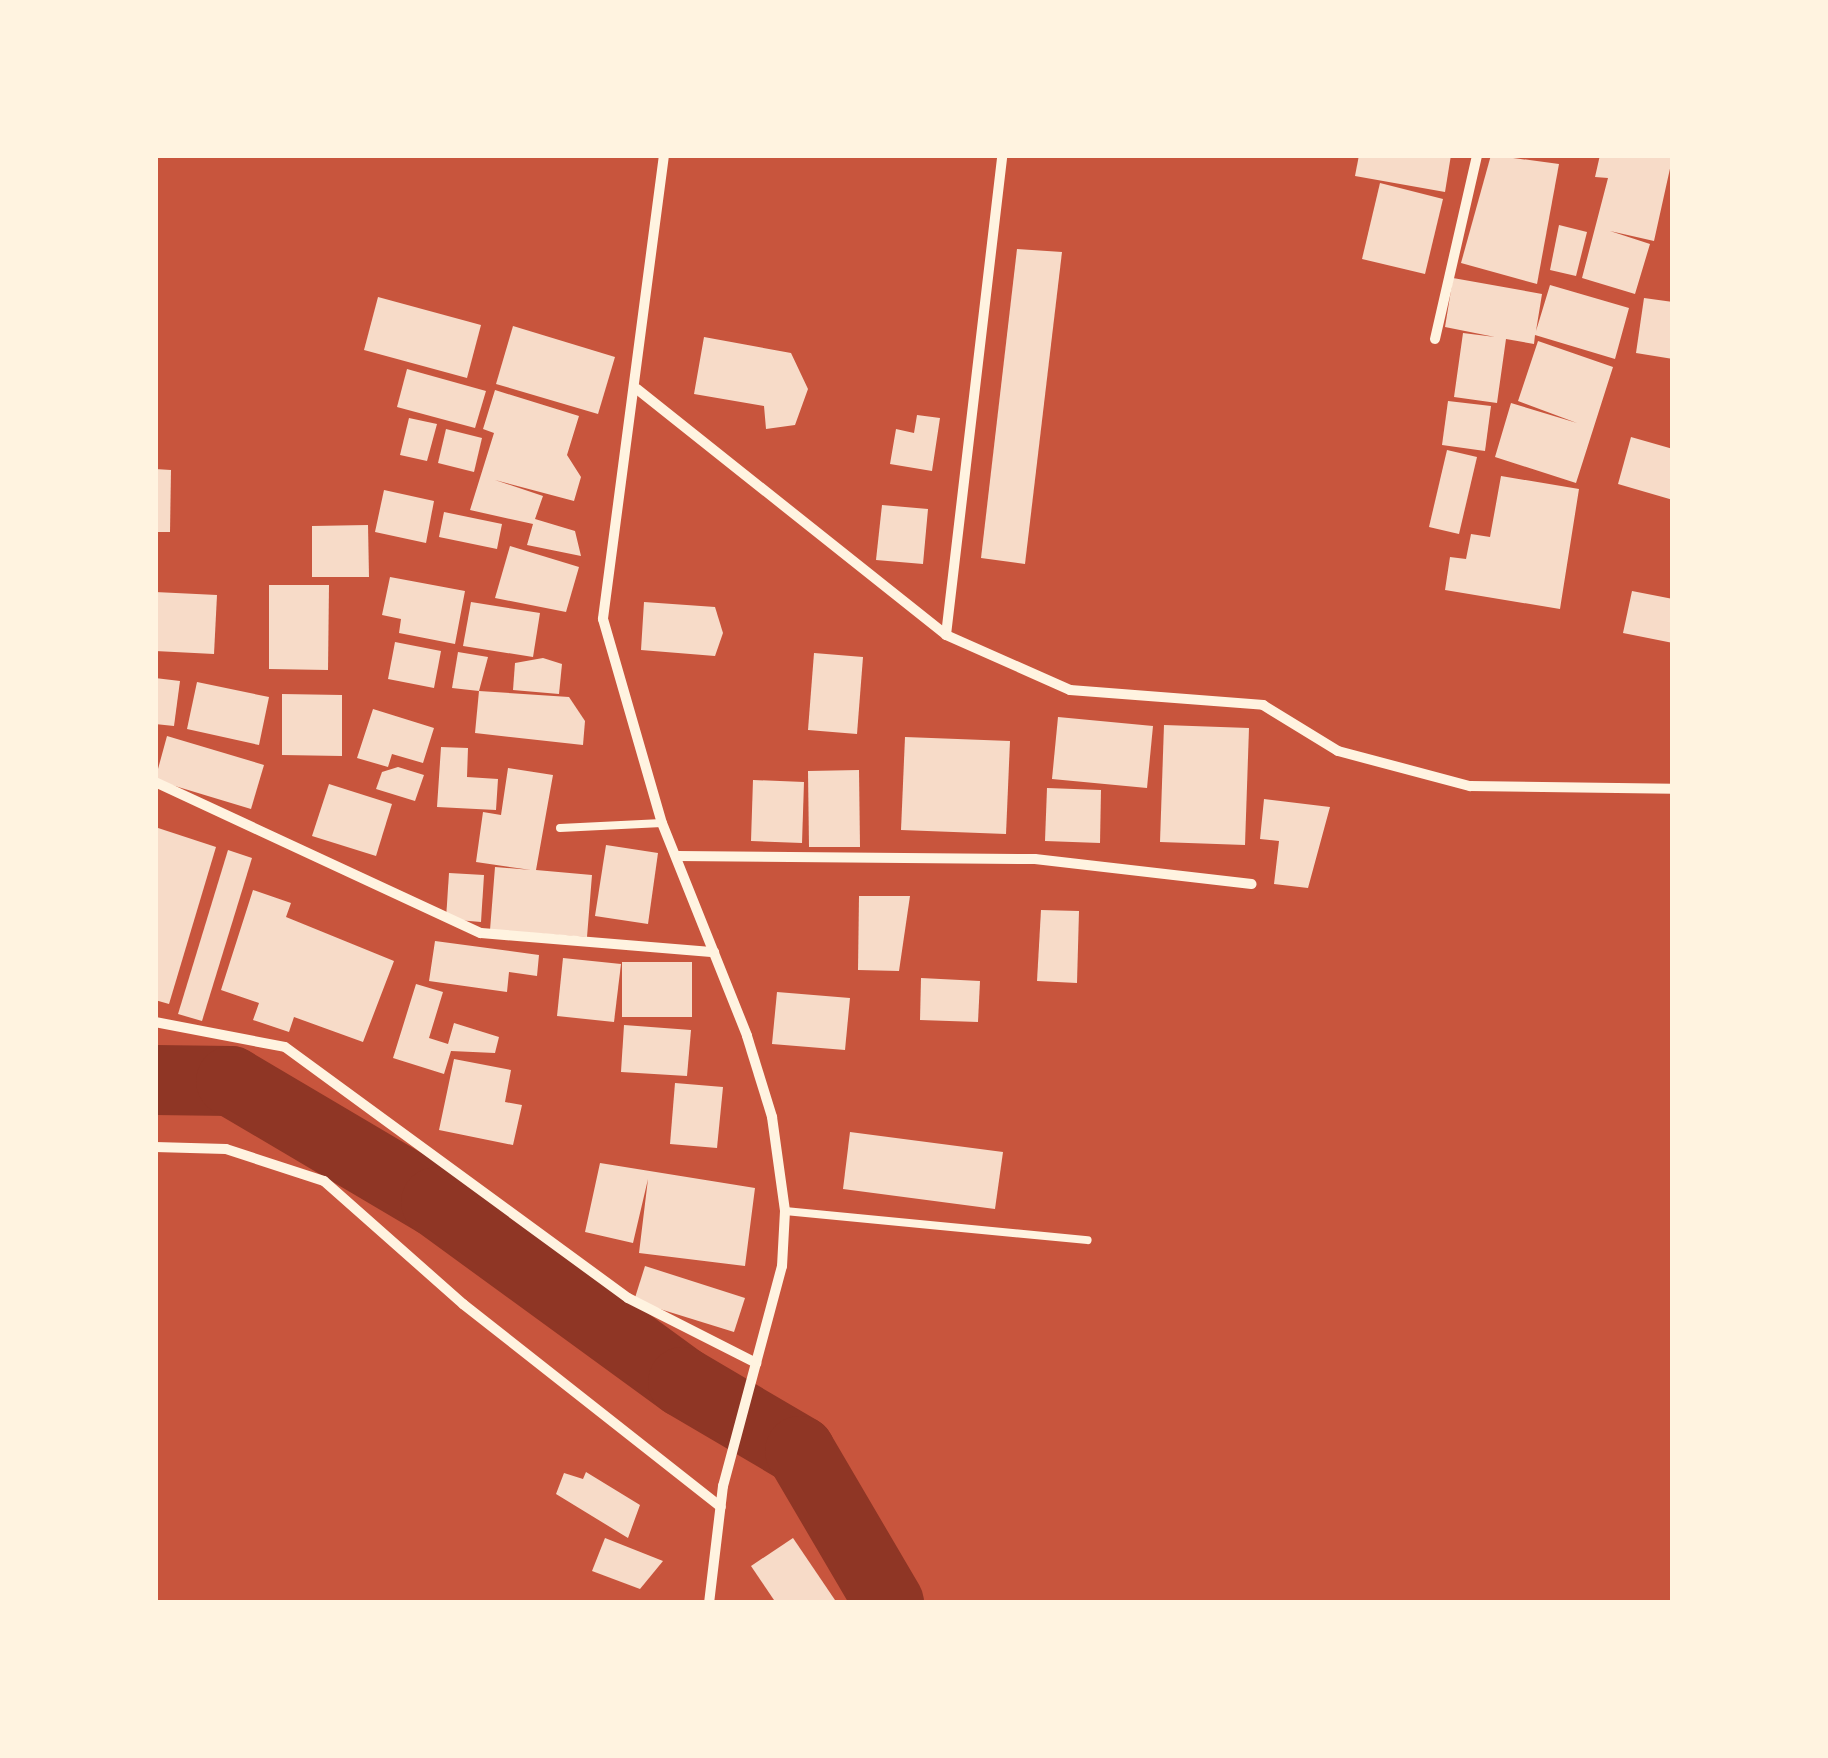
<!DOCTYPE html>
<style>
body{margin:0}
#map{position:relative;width:1828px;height:1758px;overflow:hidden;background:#c8553d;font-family:Ubuntu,sans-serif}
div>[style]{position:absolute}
.river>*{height:70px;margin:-35px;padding:0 35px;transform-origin:35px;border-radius:35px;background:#8f3625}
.building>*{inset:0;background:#f7dbc8}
.service>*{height:8px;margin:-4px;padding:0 4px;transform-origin:4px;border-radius:4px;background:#fff3e0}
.minor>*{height:10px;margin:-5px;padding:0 5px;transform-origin:5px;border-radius:5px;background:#fff3e0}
span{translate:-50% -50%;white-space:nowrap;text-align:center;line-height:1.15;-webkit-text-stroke:10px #fff3e0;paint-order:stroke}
.frame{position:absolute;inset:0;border:158px solid #fff3e0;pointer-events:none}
</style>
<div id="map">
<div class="river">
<i style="left:155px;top:1080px;width:76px;rotate:0.8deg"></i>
<i style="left:231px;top:1081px;width:238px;rotate:30.6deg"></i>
<i style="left:436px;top:1202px;width:306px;rotate:36.1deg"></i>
<i style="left:683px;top:1382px;width:136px;rotate:30.5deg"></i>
<i style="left:800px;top:1451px;width:176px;rotate:59.6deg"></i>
</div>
<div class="building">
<i style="clip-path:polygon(1359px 155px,1451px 155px,1445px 192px,1355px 176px)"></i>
<i style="clip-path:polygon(1491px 155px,1559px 164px,1537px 284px,1461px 263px)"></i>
<i style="clip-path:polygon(1600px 155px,1673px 155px,1654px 241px,1610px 231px,1650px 244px,1635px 294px,1582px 278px,1608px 178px,1595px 177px)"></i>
<i style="clip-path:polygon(1380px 183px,1443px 199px,1425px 274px,1362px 259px)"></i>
<i style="clip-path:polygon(1559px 225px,1587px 232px,1576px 276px,1550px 270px)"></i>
<i style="clip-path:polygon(1017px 249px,1062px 252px,1025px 564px,981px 558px)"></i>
<i style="clip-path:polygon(1453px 278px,1542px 294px,1536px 331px,1550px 285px,1629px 308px,1615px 359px,1535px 335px,1534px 344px,1506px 339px,1497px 403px,1454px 397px,1463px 333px,1495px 337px,1445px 327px)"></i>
<i style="clip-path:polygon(378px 297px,481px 325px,467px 378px,364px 350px)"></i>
<i style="clip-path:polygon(1644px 298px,1673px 302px,1673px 359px,1636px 353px)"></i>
<i style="clip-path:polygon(513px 326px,615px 357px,598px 414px,496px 384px)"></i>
<i style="clip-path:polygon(704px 337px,791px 353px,808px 389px,795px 425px,766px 429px,764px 406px,694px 394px)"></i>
<i style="clip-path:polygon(1538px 341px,1613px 367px,1576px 483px,1495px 457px,1511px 403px,1577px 423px,1518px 401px)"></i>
<i style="clip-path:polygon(407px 369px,486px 391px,475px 428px,397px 407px)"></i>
<i style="clip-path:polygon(495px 390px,579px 416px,567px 455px,581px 477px,574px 501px,495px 480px,543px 496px,535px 519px,575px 531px,581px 556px,527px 545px,533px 524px,470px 510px,494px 433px,483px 429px)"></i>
<i style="clip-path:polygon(1448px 401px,1491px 406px,1485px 451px,1442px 445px)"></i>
<i style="clip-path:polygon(917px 415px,940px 418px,932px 471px,890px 464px,896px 429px,914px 433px)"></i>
<i style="clip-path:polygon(409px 418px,437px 424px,427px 461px,400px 455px)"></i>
<i style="clip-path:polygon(446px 429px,482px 438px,474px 472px,438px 463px)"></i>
<i style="clip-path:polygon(1631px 437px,1673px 449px,1673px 500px,1618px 484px)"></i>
<i style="clip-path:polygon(1447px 450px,1477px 457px,1459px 534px,1429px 527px)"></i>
<i style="clip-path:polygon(155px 469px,171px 470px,170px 532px,155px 532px)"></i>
<i style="clip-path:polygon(1501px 476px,1579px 489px,1560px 609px,1445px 590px,1450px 557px,1466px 559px,1471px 534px,1490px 537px)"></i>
<i style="clip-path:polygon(384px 490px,434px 501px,426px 543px,375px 532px)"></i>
<i style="clip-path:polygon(882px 505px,928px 509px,923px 564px,876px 560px)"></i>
<i style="clip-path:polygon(444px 512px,502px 524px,497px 549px,439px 537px)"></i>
<i style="clip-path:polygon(368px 525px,369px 577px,312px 577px,312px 526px)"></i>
<i style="clip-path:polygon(510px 546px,579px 567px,566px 612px,495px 598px)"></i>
<i style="clip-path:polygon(390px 577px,465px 591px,455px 644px,399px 633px,401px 619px,382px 615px)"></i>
<i style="clip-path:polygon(269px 585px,329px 585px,328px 670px,269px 669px)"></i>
<i style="clip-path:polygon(1632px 591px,1673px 599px,1673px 643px,1623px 633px)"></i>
<i style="clip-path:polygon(155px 592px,217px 595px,214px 654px,155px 651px)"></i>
<i style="clip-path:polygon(471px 602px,540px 613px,533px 657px,463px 646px)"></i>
<i style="clip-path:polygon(644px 602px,715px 607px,723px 633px,715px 656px,641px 650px)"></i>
<i style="clip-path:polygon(395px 642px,441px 651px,434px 688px,388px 679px)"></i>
<i style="clip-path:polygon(458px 652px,488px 657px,479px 691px,452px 688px)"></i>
<i style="clip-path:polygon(814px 653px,863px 657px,857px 734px,808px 730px)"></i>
<i style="clip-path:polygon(543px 658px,562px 664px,559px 694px,513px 690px,515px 663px)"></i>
<i style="clip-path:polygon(155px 678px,180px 681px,174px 726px,155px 724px)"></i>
<i style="clip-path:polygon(197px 682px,269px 697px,259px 745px,187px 729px)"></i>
<i style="clip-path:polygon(479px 691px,569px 697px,585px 721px,583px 745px,475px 733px)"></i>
<i style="clip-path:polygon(282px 694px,342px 695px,342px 756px,282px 755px)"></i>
<i style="clip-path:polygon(373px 709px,434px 728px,423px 763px,392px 754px,388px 767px,357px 758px)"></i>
<i style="clip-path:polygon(1058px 717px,1153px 726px,1147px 788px,1052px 779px)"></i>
<i style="clip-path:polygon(1164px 725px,1249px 728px,1245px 845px,1160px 842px)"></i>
<i style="clip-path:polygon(167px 736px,264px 765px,251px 809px,155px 780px)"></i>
<i style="clip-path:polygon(905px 737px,1010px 741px,1006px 834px,901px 830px)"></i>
<i style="clip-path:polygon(441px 747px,468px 748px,467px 777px,498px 779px,496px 810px,437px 807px)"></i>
<i style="clip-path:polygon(398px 767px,424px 775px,415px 801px,376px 789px,382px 772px)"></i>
<i style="clip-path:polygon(508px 768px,553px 775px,536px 870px,592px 875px,587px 937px,490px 930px,495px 867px,531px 870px,476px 862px,483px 812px,501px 815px)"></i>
<i style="clip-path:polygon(859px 770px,860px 847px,809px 847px,808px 771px)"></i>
<i style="clip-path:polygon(753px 780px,804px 782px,802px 843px,751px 841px)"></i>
<i style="clip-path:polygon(329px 784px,392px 804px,376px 856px,312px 836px)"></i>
<i style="clip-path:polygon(1047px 788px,1101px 790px,1100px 843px,1045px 841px)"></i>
<i style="clip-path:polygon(1264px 799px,1330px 807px,1308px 888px,1274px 884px,1279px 841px,1260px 839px)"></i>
<i style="clip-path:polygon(155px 827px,216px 847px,169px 1004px,155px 1000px)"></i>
<i style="clip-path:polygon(606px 845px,658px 853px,648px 924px,595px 916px)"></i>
<i style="clip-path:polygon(228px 850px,252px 858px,202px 1021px,178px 1014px)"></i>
<i style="clip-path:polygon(449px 873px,484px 875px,481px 922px,446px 919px)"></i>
<i style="clip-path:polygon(253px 890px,291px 903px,286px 917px,394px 961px,363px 1042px,294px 1017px,289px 1032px,253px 1020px,259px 1003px,221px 990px)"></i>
<i style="clip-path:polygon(859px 896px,910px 896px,899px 971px,858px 970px)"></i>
<i style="clip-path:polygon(1041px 910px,1079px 911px,1077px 983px,1037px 981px)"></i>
<i style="clip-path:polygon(435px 941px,539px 955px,537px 976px,509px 972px,507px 992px,429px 981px)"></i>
<i style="clip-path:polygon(563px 958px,621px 964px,614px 1022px,557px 1016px)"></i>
<i style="clip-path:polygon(622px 962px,692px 962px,692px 1017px,622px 1017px)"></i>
<i style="clip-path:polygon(921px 978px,980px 981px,978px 1022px,920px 1020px)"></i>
<i style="clip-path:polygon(416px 984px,443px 992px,429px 1038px,448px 1044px,454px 1023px,499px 1037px,495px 1053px,451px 1051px,444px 1074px,393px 1058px)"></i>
<i style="clip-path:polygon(777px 992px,850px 998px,845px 1050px,772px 1044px)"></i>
<i style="clip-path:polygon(624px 1025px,691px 1030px,687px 1076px,621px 1072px)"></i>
<i style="clip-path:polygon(454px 1059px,511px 1070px,505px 1102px,522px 1105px,513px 1145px,439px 1130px)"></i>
<i style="clip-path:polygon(675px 1083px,723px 1087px,717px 1148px,670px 1144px)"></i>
<i style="clip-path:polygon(850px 1132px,1003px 1152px,995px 1209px,843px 1189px)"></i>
<i style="clip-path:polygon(600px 1163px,755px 1188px,745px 1266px,639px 1253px,648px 1179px,633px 1243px,585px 1232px)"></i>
<i style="clip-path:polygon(645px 1266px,745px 1298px,734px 1332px,634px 1301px)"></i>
<i style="clip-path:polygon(586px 1472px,640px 1505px,628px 1538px,556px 1494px,564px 1473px,583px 1479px)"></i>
<i style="clip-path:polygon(605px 1538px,663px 1561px,640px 1589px,592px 1571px)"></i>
<i style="clip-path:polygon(793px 1538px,837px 1603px,776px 1603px,751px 1566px)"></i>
</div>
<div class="service">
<i style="left:560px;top:828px;width:102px;rotate:-2.8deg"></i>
<i style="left:785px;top:1211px;width:304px;rotate:5.5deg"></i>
</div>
<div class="minor">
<i style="left:664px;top:155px;width:468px;rotate:97.5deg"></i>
<i style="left:603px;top:619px;width:212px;rotate:73.9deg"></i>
<i style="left:662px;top:823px;width:229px;rotate:68.2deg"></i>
<i style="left:747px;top:1036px;width:85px;rotate:72.8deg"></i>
<i style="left:772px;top:1117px;width:95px;rotate:82.1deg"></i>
<i style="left:785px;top:1211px;width:55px;rotate:93.1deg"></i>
<i style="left:782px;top:1266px;width:228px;rotate:105deg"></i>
<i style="left:723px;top:1486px;width:118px;rotate:96.8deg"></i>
<i style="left:1435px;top:339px;width:189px;rotate:-77.1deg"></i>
<i style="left:637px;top:389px;width:395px;rotate:38.5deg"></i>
<i style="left:946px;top:635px;width:136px;rotate:23.9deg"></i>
<i style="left:1070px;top:690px;width:194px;rotate:4.4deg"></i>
<i style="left:1263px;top:705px;width:88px;rotate:31.5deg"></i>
<i style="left:1338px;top:751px;width:137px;rotate:14.9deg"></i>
<i style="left:1470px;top:786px;width:203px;rotate:0.8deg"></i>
<i style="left:946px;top:635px;width:483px;rotate:-83.3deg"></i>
<i style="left:155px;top:782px;width:359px;rotate:24.9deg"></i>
<i style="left:481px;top:933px;width:234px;rotate:4.7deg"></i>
<i style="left:677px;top:856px;width:358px;rotate:0.5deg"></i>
<i style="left:1035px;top:859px;width:218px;rotate:6.6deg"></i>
<i style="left:155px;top:1022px;width:132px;rotate:10.9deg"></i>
<i style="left:285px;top:1047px;width:425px;rotate:36.2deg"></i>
<i style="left:628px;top:1298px;width:144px;rotate:26.9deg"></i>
<i style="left:155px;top:1147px;width:71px;rotate:1.6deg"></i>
<i style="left:226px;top:1149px;width:103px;rotate:18.1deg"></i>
<i style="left:324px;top:1181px;width:186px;rotate:41.5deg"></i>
<i style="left:463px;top:1304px;width:328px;rotate:38.2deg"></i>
</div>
<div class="frame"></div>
</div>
